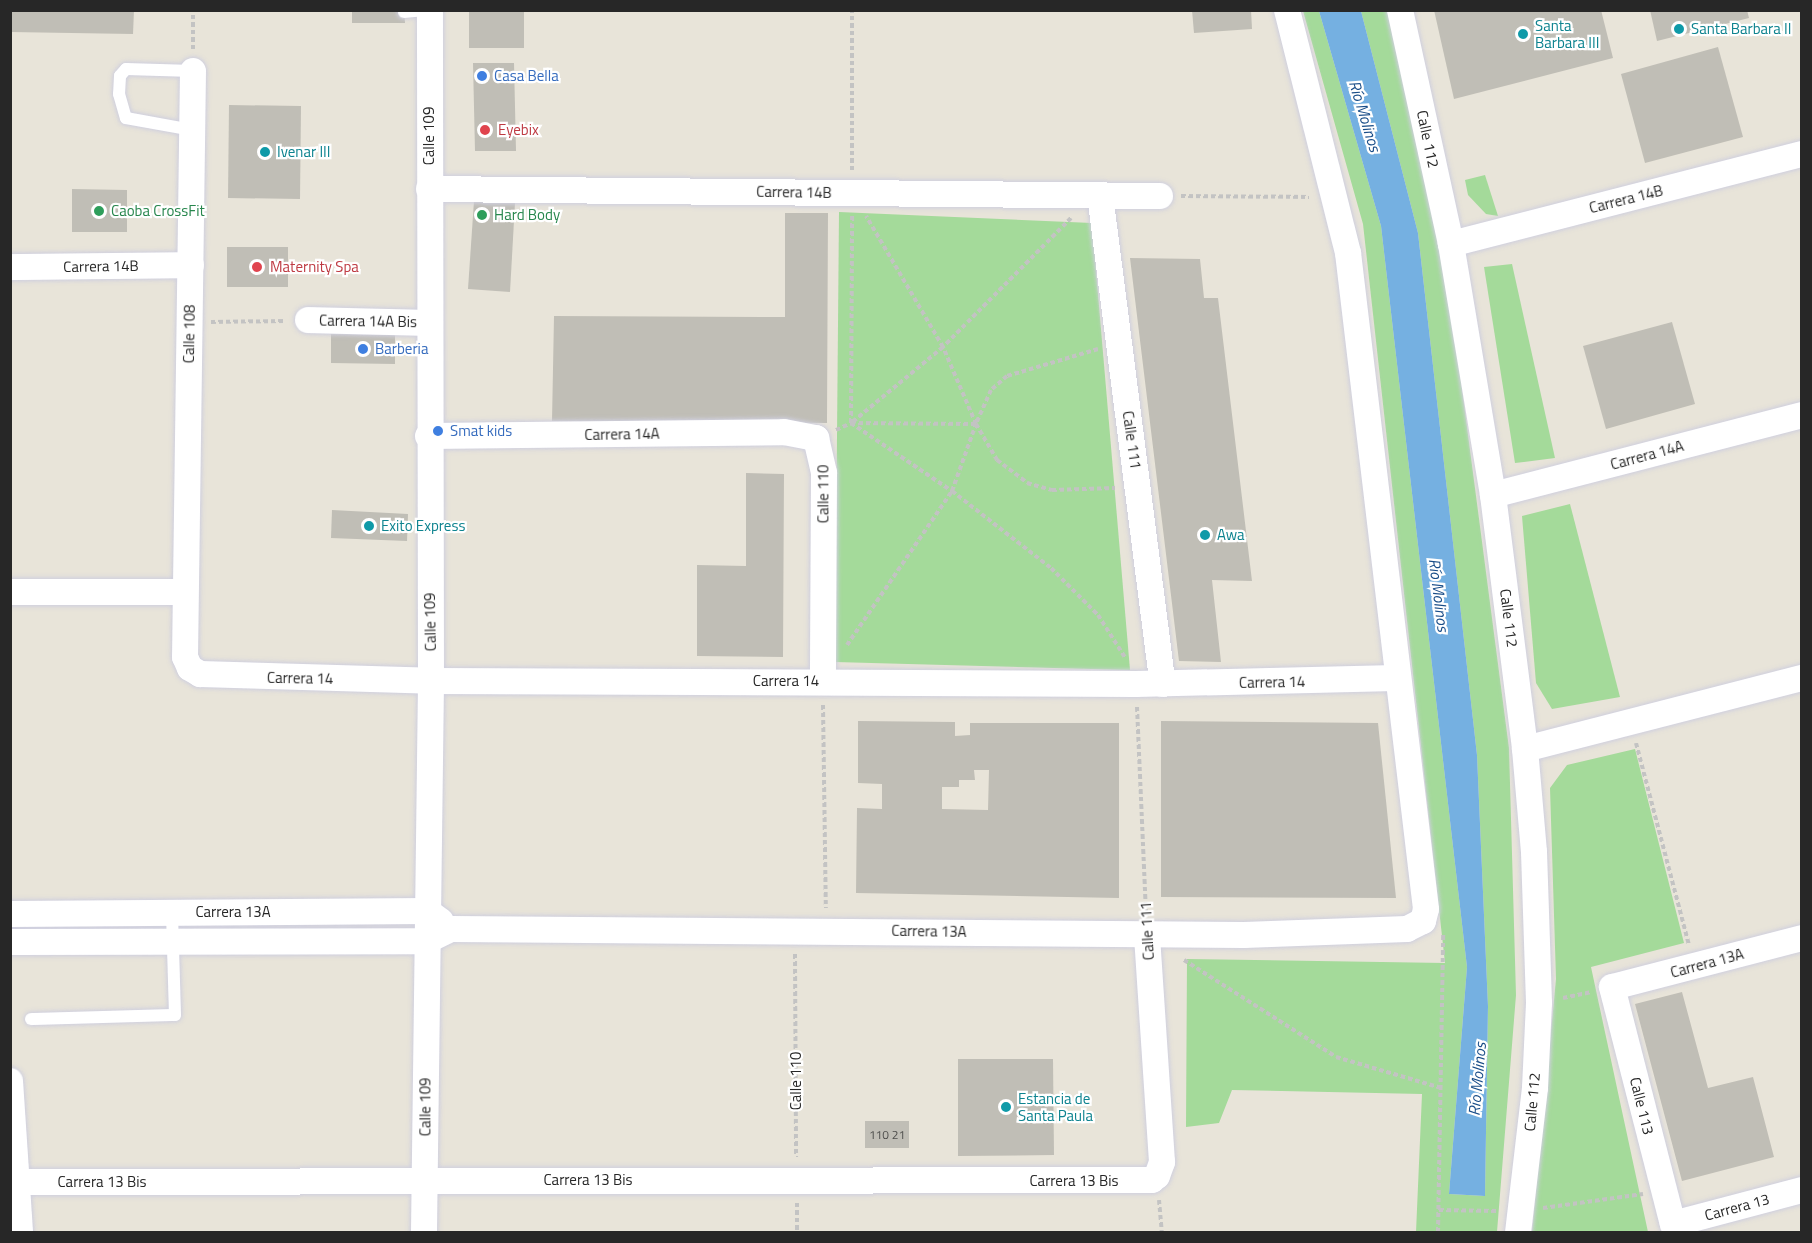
<!DOCTYPE html>
<meta charset="utf-8">
<style>
body{margin:0}
#map{position:relative;width:1812px;height:1243px;overflow:hidden;background:#e8e4d9;font-family:"Titillium Web",sans-serif}
div>[style]{position:absolute}
.green>*{inset:0;background:#a4da9a}
.water>*{inset:0;background:#75b0e1}
.building>*{inset:0;background:#c0beb6}
.path>*{height:4px;margin-top:-2px;transform-origin:0;background:repeating-linear-gradient(90deg,#c3c3c3 0 4.5px,transparent 0 7.5px)}
.roads{filter:drop-shadow(0 0 2px #cfcfde) drop-shadow(0 0 2px #cfcfde)}
.lane>*{height:12px;margin:-6px;padding:0 6px;transform-origin:6px;border-radius:6px;background:#fff}
.street>*{height:26px;margin:-13px;padding:0 13px;transform-origin:13px;border-radius:13px;background:#fff}
.dots>*{width:16px;height:16px;translate:-50% -50%;box-sizing:border-box;border:3px solid #fff;border-radius:50%}
span{translate:-50% -50%;white-space:nowrap;text-align:center;line-height:1.15;-webkit-text-stroke:4.5px #fff;paint-order:stroke}
.number-label{font-size:12px;color:#4d4d4b}
.number-label span{-webkit-text-stroke-width:0}
.culture-label{font-size:15px;color:#0d838f}
.left{translate:0 -50%;text-align:left}
.shop-label{font-size:15px;color:#366cbe}
.health-label{font-size:15px;color:#be3a42}
.street-label{font-size:15px;color:#272727}
.leisure-label{font-size:15px;color:#27864d}
.water-label{font-size:16px;color:#194d88;font-style:italic}
.frame{position:absolute;inset:0;border:12px solid #272727;pointer-events:none}
</style>
<div id="map">
<div class="green">
<i style="clip-path:polygon(1303px 11px,1319px 11px,1381px 226px,1467px 967px,1449px 1194px,1485px 1196px,1488px 1006px,1477px 755px,1418px 233px,1361px 11px,1387px 11px,1441px 228px,1509px 748px,1516px 995px,1497px 1232px,1416px 1232px,1422px 1094px,1232px 1090px,1219px 1123px,1186px 1127px,1187px 959px,1445px 963px,1363px 224px)"></i>
<i style="clip-path:polygon(1485px 175px,1498px 216px,1486px 214px,1468px 195px,1465px 180px)"></i>
<i style="clip-path:polygon(839px 212px,1092px 223px,1130px 670px,835px 662px)"></i>
<i style="clip-path:polygon(1512px 264px,1555px 458px,1515px 463px,1484px 267px)"></i>
<i style="clip-path:polygon(1570px 504px,1620px 697px,1552px 709px,1536px 683px,1522px 516px)"></i>
<i style="clip-path:polygon(1635px 749px,1684px 943px,1591px 967px,1648px 1232px,1532px 1232px,1556px 979px,1550px 788px,1567px 765px)"></i>
</div>
<div class="water">
<i style="clip-path:polygon(1319px 11px,1361px 11px,1418px 233px,1477px 755px,1488px 1006px,1485px 1196px,1449px 1194px,1467px 967px,1381px 226px)"></i>
</div>
<div class="building">
<i style="clip-path:polygon(10px 10px,134px 10px,133px 34px,10px 32px)"></i>
<i style="clip-path:polygon(352px 10px,404px 10px,405px 23px,352px 23px)"></i>
<i style="clip-path:polygon(469px 10px,524px 10px,524px 48px,469px 48px)"></i>
<i style="clip-path:polygon(1192px 10px,1251px 10px,1252px 29px,1194px 33px)"></i>
<i style="clip-path:polygon(1434px 10px,1601px 10px,1613px 58px,1454px 99px)"></i>
<i style="clip-path:polygon(1650px 10px,1747px 10px,1749px 18px,1657px 41px)"></i>
<i style="clip-path:polygon(1718px 47px,1743px 137px,1645px 163px,1621px 74px)"></i>
<i style="clip-path:polygon(473px 63px,514px 63px,516px 151px,475px 151px)"></i>
<i style="clip-path:polygon(229px 105px,301px 106px,300px 199px,228px 198px)"></i>
<i style="clip-path:polygon(72px 189px,127px 190px,127px 232px,72px 232px)"></i>
<i style="clip-path:polygon(474px 201px,515px 203px,510px 292px,468px 289px)"></i>
<i style="clip-path:polygon(785px 213px,828px 213px,827px 423px,552px 421px,554px 316px,785px 317px)"></i>
<i style="clip-path:polygon(227px 247px,288px 247px,288px 287px,227px 287px)"></i>
<i style="clip-path:polygon(1130px 258px,1200px 259px,1204px 298px,1218px 298px,1252px 581px,1212px 580px,1221px 662px,1179px 661px)"></i>
<i style="clip-path:polygon(1672px 322px,1695px 404px,1606px 429px,1583px 346px)"></i>
<i style="clip-path:polygon(331px 334px,395px 335px,395px 364px,331px 363px)"></i>
<i style="clip-path:polygon(746px 473px,784px 474px,783px 657px,697px 656px,697px 565px,746px 566px)"></i>
<i style="clip-path:polygon(332px 510px,408px 514px,407px 541px,331px 538px)"></i>
<i style="clip-path:polygon(evenodd,858px 721px,955px 722px,955px 736px,970px 735px,970px 723px,1119px 723px,1119px 898px,856px 893px,857px 808px,882px 809px,882px 784px,858px 783px,858px 721px,974px 770px,989px 770px,988px 810px,942px 809px,942px 787px,959px 787px,959px 780px,975px 780px,974px 770px)"></i>
<i style="clip-path:polygon(1161px 721px,1378px 723px,1396px 898px,1161px 897px)"></i>
<i style="clip-path:polygon(1682px 992px,1708px 1088px,1753px 1077px,1774px 1157px,1682px 1181px,1635px 1004px)"></i>
<i style="clip-path:polygon(958px 1059px,1053px 1059px,1054px 1155px,958px 1156px)"></i>
<i style="clip-path:polygon(865px 1121px,909px 1121px,909px 1148px,865px 1148px)"></i>
</div>
<div class="path">
<i style="left:193px;top:49px;width:39px;rotate:-90deg"></i>
<i style="left:852px;top:170px;width:160px;rotate:-90deg"></i>
<i style="left:1181px;top:196px;width:128px;rotate:0.4deg"></i>
<i style="left:1071px;top:218px;width:182px;rotate:134.8deg"></i>
<i style="left:943px;top:347px;width:119px;rotate:140.4deg"></i>
<i style="left:851px;top:423px;width:122px;rotate:34deg"></i>
<i style="left:952px;top:491px;width:125px;rotate:37.9deg"></i>
<i style="left:1051px;top:568px;width:66px;rotate:45deg"></i>
<i style="left:1098px;top:615px;width:52px;rotate:57.5deg"></i>
<i style="left:211px;top:322px;width:74px;rotate:-0.8deg"></i>
<i style="left:1098px;top:349px;width:95px;rotate:163.5deg"></i>
<i style="left:1007px;top:376px;width:21px;rotate:139deg"></i>
<i style="left:991px;top:390px;width:37px;rotate:114deg"></i>
<i style="left:976px;top:424px;width:42px;rotate:59.7deg"></i>
<i style="left:997px;top:460px;width:38px;rotate:37deg"></i>
<i style="left:1027px;top:483px;width:26px;rotate:16deg"></i>
<i style="left:1052px;top:490px;width:63px;rotate:-1.8deg"></i>
<i style="left:851px;top:423px;width:125px;rotate:0.5deg"></i>
<i style="left:836px;top:430px;width:17px;rotate:-25deg"></i>
<i style="left:851px;top:423px;width:207px;rotate:-89.7deg"></i>
<i style="left:847px;top:645px;width:186px;rotate:-55.7deg"></i>
<i style="left:952px;top:491px;width:71px;rotate:-70.3deg"></i>
<i style="left:976px;top:424px;width:84px;rotate:-113.2deg"></i>
<i style="left:943px;top:347px;width:152px;rotate:-120.4deg"></i>
<i style="left:823px;top:705px;width:203px;rotate:89.2deg"></i>
<i style="left:1137px;top:707px;width:205px;rotate:87.5deg"></i>
<i style="left:1636px;top:743px;width:209px;rotate:75.3deg"></i>
<i style="left:795px;top:954px;width:203px;rotate:89.7deg"></i>
<i style="left:1184px;top:960px;width:180px;rotate:32.5deg"></i>
<i style="left:1336px;top:1057px;width:109px;rotate:16.4deg"></i>
<i style="left:1563px;top:998px;width:29px;rotate:-12deg"></i>
<i style="left:1159px;top:1200px;width:32px;rotate:85deg"></i>
<i style="left:797px;top:1203px;width:29px;rotate:90deg"></i>
<i style="left:1543px;top:1208px;width:101px;rotate:-8deg"></i>
<i style="left:1439px;top:1210px;width:58px;rotate:1deg"></i>
<i style="left:1438px;top:1232px;width:299px;rotate:-89deg"></i>
</div>
<div class="roads">
<div class="lane">
<i style="left:404px;top:12px;width:24px;rotate:-5deg"></i>
<i style="left:193px;top:71px;width:67px;rotate:-178.3deg"></i>
<i style="left:126px;top:69px;width:9px;rotate:131deg"></i>
<i style="left:120px;top:76px;width:18px;rotate:93deg"></i>
<i style="left:119px;top:94px;width:25px;rotate:74deg"></i>
<i style="left:126px;top:118px;width:68px;rotate:10.2deg"></i>
<i style="left:31px;top:1019px;width:144px;rotate:-1.6deg"></i>
<i style="left:175px;top:1015px;width:103px;rotate:-91.7deg"></i>
</div>
<div class="street">
<i style="left:1400px;top:10px;width:239px;rotate:77.7deg"></i>
<i style="left:1451px;top:244px;width:254px;rotate:80.5deg"></i>
<i style="left:1493px;top:495px;width:256px;rotate:82.8deg"></i>
<i style="left:1525px;top:749px;width:103px;rotate:85deg"></i>
<i style="left:1534px;top:852px;width:151px;rotate:88.1deg"></i>
<i style="left:1539px;top:1003px;width:85px;rotate:92.7deg"></i>
<i style="left:1535px;top:1088px;width:145px;rotate:96.7deg"></i>
<i style="left:193px;top:71px;width:586px;rotate:90.78deg"></i>
<i style="left:185px;top:657px;width:12px;rotate:66deg"></i>
<i style="left:190px;top:668px;width:12px;rotate:31deg"></i>
<i style="left:200px;top:674px;width:231px;rotate:1.7deg"></i>
<i style="left:431px;top:681px;width:705px;rotate:0.24deg"></i>
<i style="left:1136px;top:684px;width:260px;rotate:-1.3deg"></i>
<i style="left:429px;top:189px;width:731px;rotate:0.55deg"></i>
<i style="left:1100px;top:195px;width:493px;rotate:82.7deg"></i>
<i style="left:1451px;top:244px;width:362px;rotate:-14.4deg"></i>
<i style="left:10px;top:267px;width:181px;rotate:-0.6deg"></i>
<i style="left:308px;top:320px;width:120px;rotate:1.4deg"></i>
<i style="left:428px;top:436px;width:356px;rotate:-0.6deg"></i>
<i style="left:784px;top:432px;width:33px;rotate:11deg"></i>
<i style="left:816px;top:438px;width:36px;rotate:77deg"></i>
<i style="left:824px;top:473px;width:208px;rotate:90.3deg"></i>
<i style="left:1493px;top:495px;width:319px;rotate:-14.5deg"></i>
<i style="left:10px;top:592px;width:175px"></i>
<i style="left:1525px;top:749px;width:286px;rotate:-14.4deg"></i>
<i style="left:10px;top:914px;width:417px;rotate:-0.4deg"></i>
<i style="left:427px;top:911px;width:17px;rotate:36deg"></i>
<i style="left:1802px;top:938px;width:196px;rotate:165.5deg"></i>
<i style="left:1612px;top:987px;width:245px;rotate:75.6deg"></i>
<i style="left:1673px;top:1224px;width:133px;rotate:-14.8deg"></i>
<i style="left:10px;top:942px;width:416px;rotate:-0.1deg"></i>
<i style="left:426px;top:941px;width:28px;rotate:-26deg"></i>
<i style="left:451px;top:929px;width:793px;rotate:0.43deg"></i>
<i style="left:1244px;top:935px;width:163px;rotate:-2.1deg"></i>
<i style="left:1407px;top:929px;width:18px;rotate:-27deg"></i>
<i style="left:1423px;top:921px;width:12px;rotate:-76deg"></i>
<i style="left:1426px;top:909px;width:661px;rotate:-96.78deg"></i>
<i style="left:1348px;top:253px;width:251px;rotate:-104.1deg"></i>
<i style="left:10px;top:1081px;width:151px;rotate:86.2deg"></i>
<i style="left:17px;top:1182px;width:1135px;rotate:-0.1deg"></i>
<i style="left:1152px;top:1180px;width:6px;rotate:-39deg"></i>
<i style="left:1157px;top:1176px;width:15px;rotate:-70deg"></i>
<i style="left:1162px;top:1162px;width:227px;rotate:-93.8deg"></i>
<i style="left:424px;top:1232px;width:551px;rotate:-89.27deg"></i>
<i style="left:431px;top:681px;width:671px;rotate:-90.09deg"></i>
</div>
</div>
<div class="dots">
<i style="left:1679px;top:29px;background:#0f9aa8"></i>
<i style="left:1523px;top:34px;background:#0f9aa8"></i>
<i style="left:482px;top:76px;background:#3f7fe0"></i>
<i style="left:485px;top:130px;background:#e0444e"></i>
<i style="left:265px;top:152px;background:#0f9aa8"></i>
<i style="left:99px;top:211px;background:#2e9e5b"></i>
<i style="left:482px;top:215px;background:#2e9e5b"></i>
<i style="left:257px;top:267px;background:#e0444e"></i>
<i style="left:363px;top:349px;background:#3f7fe0"></i>
<i style="left:438px;top:431px;background:#3f7fe0"></i>
<i style="left:369px;top:526px;background:#0f9aa8"></i>
<i style="left:1205px;top:535px;background:#0f9aa8"></i>
<i style="left:1006px;top:1107px;background:#0f9aa8"></i>
</div>
<div class="number-label">
<span style="left:887px;top:1135px">110 21</span>
</div>
<div class="culture-label">
<span class="left" style="left:1535px;top:34px">Santa<br>Barbara III</span>
<span class="left" style="left:1691px;top:29px">Santa Barbara II</span>
<span class="left" style="left:277px;top:152px">Ivenar III</span>
<span class="left" style="left:381px;top:526px">Exito Express</span>
<span class="left" style="left:1217px;top:535px">Awa</span>
<span class="left" style="left:1018px;top:1107px">Estancia de<br>Santa Paula</span>
</div>
<div class="shop-label">
<span class="left" style="left:494px;top:76px">Casa Bella</span>
<span class="left" style="left:375px;top:349px">Barberia</span>
<span class="left" style="left:450px;top:431px">Smat kids</span>
</div>
<div class="health-label">
<span class="left" style="left:498px;top:130px">Eyebix</span>
<span class="left" style="left:270px;top:267px">Maternity Spa</span>
</div>
<div class="street-label">
<span style="left:429px;top:136px;rotate:-90deg">Calle 109</span>
<span style="left:1428px;top:139px;rotate:78deg">Calle 112</span>
<span style="left:794px;top:192px;rotate:1deg">Carrera 14B</span>
<span style="left:1626px;top:199px;rotate:-14deg">Carrera 14B</span>
<span style="left:101px;top:266px;rotate:-1deg">Carrera 14B</span>
<span style="left:368px;top:321px;rotate:1deg">Carrera 14A Bis</span>
<span style="left:189px;top:334px;rotate:-89deg">Calle 108</span>
<span style="left:622px;top:434px;rotate:-1deg">Carrera 14A</span>
<span style="left:1132px;top:440px;rotate:82deg">Calle 111</span>
<span style="left:1647px;top:455px;rotate:-15deg">Carrera 14A</span>
<span style="left:823px;top:494px;rotate:-90deg">Calle 110</span>
<span style="left:1509px;top:618px;rotate:83deg">Calle 112</span>
<span style="left:430px;top:622px;rotate:-91deg">Calle 109</span>
<span style="left:300px;top:678px;rotate:1deg">Carrera 14</span>
<span style="left:786px;top:681px">Carrera 14</span>
<span style="left:1272px;top:682px;rotate:-1deg">Carrera 14</span>
<span style="left:233px;top:912px">Carrera 13A</span>
<span style="left:929px;top:931px;rotate:1deg">Carrera 13A</span>
<span style="left:1147px;top:931px;rotate:-93deg">Calle 111</span>
<span style="left:1707px;top:963px;rotate:-15deg">Carrera 13A</span>
<span style="left:796px;top:1081px;rotate:-90deg">Calle 110</span>
<span style="left:1532px;top:1102px;rotate:-85deg">Calle 112</span>
<span style="left:1642px;top:1106px;rotate:76deg">Calle 113</span>
<span style="left:425px;top:1107px;rotate:-90deg">Calle 109</span>
<span style="left:588px;top:1180px">Carrera 13 Bis</span>
<span style="left:1074px;top:1181px">Carrera 13 Bis</span>
<span style="left:102px;top:1182px">Carrera 13 Bis</span>
<span style="left:1737px;top:1207px;rotate:-15deg">Carrera 13</span>
</div>
<div class="leisure-label">
<span class="left" style="left:111px;top:211px">Caoba CrossFit</span>
<span class="left" style="left:494px;top:215px">Hard Body</span>
</div>
<div class="water-label">
<span style="left:1365px;top:116px;rotate:73deg">Río Molinos</span>
<span style="left:1439px;top:595px;rotate:83deg">Río Molinos</span>
<span style="left:1477px;top:1079px;rotate:-85deg">Río Molinos</span>
</div>
<div class="frame"></div>
</div>
